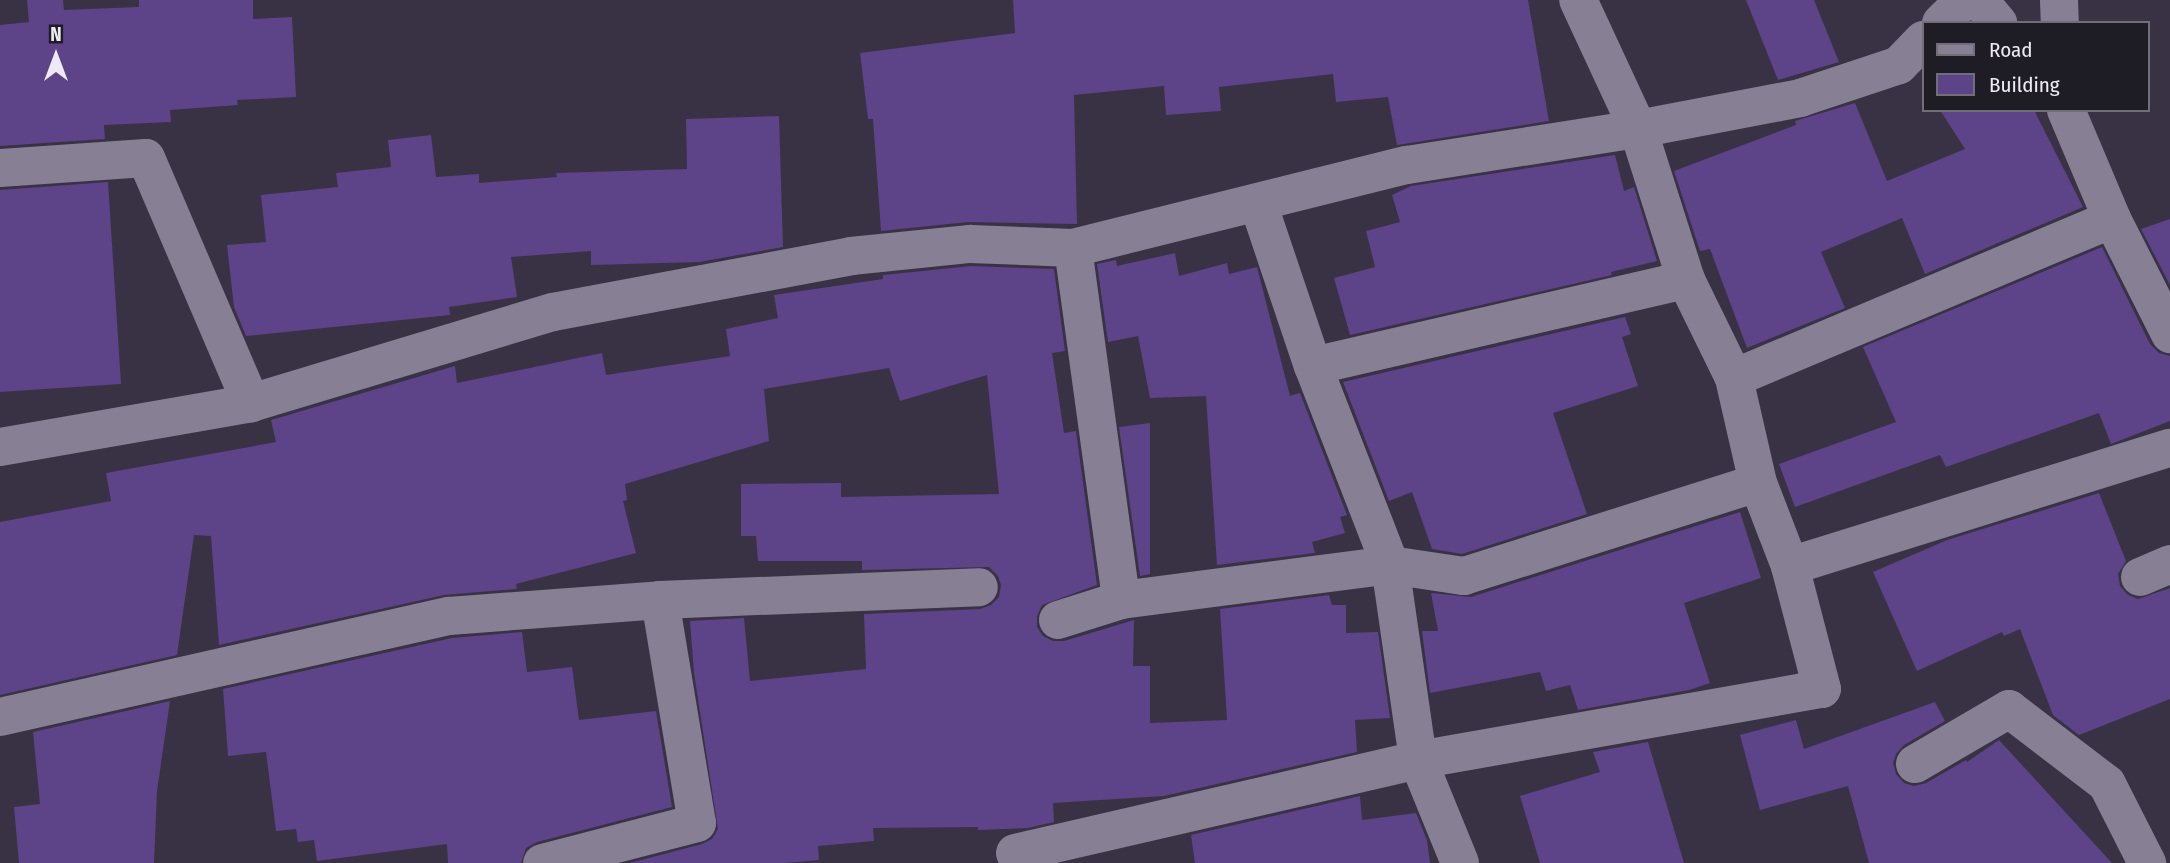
<!DOCTYPE html>
<style>
body{margin:0}
#map{position:relative;width:2170px;height:863px;overflow:hidden;background:#383244;font-family:"Fira Sans Condensed",sans-serif}
div>[style]{position:absolute}
.building>*{inset:0;background:#5d4388}
.street>*{height:38px;margin:-19px;padding:0 19px;transform-origin:19px;border-radius:19px;background:#878095}
span{translate:-50% -50%;white-space:nowrap;text-align:center;line-height:1.15;-webkit-text-stroke:5px #1e1c24;paint-order:stroke}
.legend{position:absolute;left:1922px;top:21px;width:228px;height:91px;box-sizing:border-box;background:#1e1c24;border:2px solid #716e78;margin:0;padding:9px 12px;list-style:none;font-size:21px;color:#edeaf5}
.legend li{display:flex;align-items:center;gap:14px;height:35px}
.legend b{width:35px;border:2px solid #716e78}
.north{position:absolute;left:21px;top:21px;width:70px;height:70px;-webkit-text-stroke:5px #1e1c24;paint-order:stroke;rotate:0deg;font-size:19px;font-weight:700;line-height:28px;text-align:center;color:#edeaf5}
.north::after{content:'';display:block;margin:auto;width:24px;height:32px;background:#edeaf5;clip-path:polygon(50% 0,100% 100%,50% 72%,0 100%)}
</style>
<div id="map">
<div class="building">
<i style="clip-path:polygon(27px 0,63px 0,64px 10px,139px 7px,139px 0,253px 0,253px 19px,292px 17px,296px 97px,237px 100px,238px 105px,170px 110px,171px 122px,104px 125px,105px 139px,0 146px,0 25px,29px 22px)"></i>
<i style="clip-path:polygon(1013px 0,1528px 0,1549px 121px,1397px 145px,1388px 97px,1336px 102px,1333px 74px,1219px 87px,1221px 111px,1166px 115px,1164px 86px,1074px 95px,1077px 224px,968px 222px,881px 231px,873px 119px,868px 119px,860px 53px,1015px 33px)"></i>
<i style="clip-path:polygon(1746px 0,1814px 0,1839px 62px,1778px 80px)"></i>
<i style="clip-path:polygon(1855px 103px,1887px 181px,1965px 149px,1940px 110px,2034px 110px,2083px 207px,1925px 274px,1902px 218px,1821px 252px,1845px 308px,1747px 348px,1710px 249px,1700px 251px,1674px 171px,1796px 125px,1795px 121px)"></i>
<i style="clip-path:polygon(779px 116px,783px 247px,699px 262px,591px 265px,591px 251px,511px 257px,517px 297px,449px 307px,450px 315px,246px 336px,234px 307px,227px 245px,266px 242px,261px 195px,338px 187px,336px 173px,391px 167px,388px 140px,431px 135px,436px 177px,479px 174px,479px 183px,557px 177px,556px 173px,687px 169px,686px 119px)"></i>
<i style="clip-path:polygon(1615px 155px,1624px 191px,1634px 187px,1657px 261px,1611px 272px,1612px 275px,1350px 335px,1334px 278px,1375px 267px,1366px 231px,1400px 222px,1392px 195px,1411px 186px)"></i>
<i style="clip-path:polygon(108px 182px,121px 384px,0 392px,0 190px)"></i>
<i style="clip-path:polygon(2170px 219px,2170px 285px,2141px 229px)"></i>
<i style="clip-path:polygon(2102px 247px,2150px 344px,2159px 353px,2170px 356px,2170px 421px,2111px 444px,2099px 413px,1946px 467px,1940px 455px,1795px 507px,1779px 464px,1896px 422px,1863px 347px)"></i>
<i style="clip-path:polygon(1175px 253px,1179px 276px,1227px 263px,1229px 274px,1257px 267px,1290px 396px,1300px 393px,1347px 515px,1340px 517px,1345px 533px,1312px 542px,1315px 553px,1217px 565px,1206px 396px,1150px 398px,1138px 336px,1108px 342px,1097px 264px,1116px 260px,1117px 266px)"></i>
<i style="clip-path:polygon(971px 266px,1054px 269px,1065px 351px,1052px 353px,1064px 433px,1076px 431px,1097px 585px,1042px 605px,1037px 616px,1037px 627px,1043px 636px,1053px 641px,1064px 641px,1134px 620px,1133px 666px,1150px 666px,1150px 723px,1227px 720px,1220px 609px,1329px 595px,1332px 605px,1346px 605px,1346px 633px,1378px 632px,1390px 718px,1355px 720px,1357px 752px,1164px 796px,1053px 803px,1054px 822px,1028px 828px,978px 830px,978px 827px,873px 828px,874px 841px,818px 846px,819px 860px,785px 863px,630px 863px,702px 844px,712px 839px,718px 829px,694px 673px,690px 621px,744px 618px,750px 681px,866px 669px,864px 614px,980px 609px,991px 605px,999px 597px,1001px 585px,998px 576px,989px 567px,862px 570px,862px 561px,758px 561px,756px 536px,741px 536px,741px 484px,841px 483px,841px 497px,999px 494px,987px 375px,900px 401px,889px 368px,764px 389px,769px 441px,625px 484px,627px 500px,623px 501px,636px 553px,516px 584px,517px 589px,444px 595px,219px 645px,211px 536px,194px 535px,177px 655px,0 695px,0 522px,111px 501px,106px 473px,276px 442px,271px 420px,455px 366px,457px 383px,602px 353px,606px 375px,730px 356px,726px 329px,778px 318px,774px 295px,883px 279px,883px 275px)"></i>
<i style="clip-path:polygon(1625px 317px,1631px 334px,1622px 337px,1638px 386px,1553px 413px,1587px 514px,1462px 554px,1432px 549px,1412px 492px,1389px 501px,1343px 382px)"></i>
<i style="clip-path:polygon(1150px 423px,1150px 574px,1140px 576px,1119px 427px)"></i>
<i style="clip-path:polygon(2099px 493px,2126px 561px,2118px 574px,2120px 586px,2128px 595px,2138px 599px,2170px 588px,2170px 699px,2079px 735px,2053px 715px,2020px 629px,2004px 636px,2002px 632px,1917px 671px,1873px 572px,1947px 540px)"></i>
<i style="clip-path:polygon(1740px 512px,1761px 578px,1684px 603px,1710px 683px,1689px 690px,1578px 710px,1570px 685px,1546px 691px,1540px 672px,1430px 693px,1422px 631px,1438px 631px,1431px 593px,1471px 597px)"></i>
<i style="clip-path:polygon(522px 632px,527px 672px,572px 667px,579px 720px,656px 711px,672px 807px,537px 842px,526px 848px,521px 863px,448px 863px,447px 844px,317px 861px,314px 840px,298px 842px,296px 829px,276px 831px,266px 752px,228px 756px,223px 689px,452px 638px)"></i>
<i style="clip-path:polygon(170px 701px,157px 791px,154px 863px,19px 863px,14px 807px,40px 804px,33px 732px)"></i>
<i style="clip-path:polygon(1935px 702px,1945px 721px,1904px 745px,1896px 754px,1893px 763px,1896px 774px,1904px 783px,1914px 786px,1926px 783px,1966px 760px,1967px 762px,1999px 740px,2112px 863px,1869px 863px,1848px 786px,1760px 810px,1740px 735px,1796px 720px,1804px 749px)"></i>
<i style="clip-path:polygon(1648px 742px,1684px 863px,1540px 863px,1520px 796px,1600px 772px,1593px 752px)"></i>
<i style="clip-path:polygon(1360px 796px,1362px 820px,1416px 813px,1427px 840px,1430px 863px,1195px 863px,1191px 835px)"></i>
</div>
<div class="street">
<i style="left:1979px;top:0;width:30px;rotate:50deg"></i>
<i style="left:2059px;top:0;width:23px;rotate:88deg"></i>
<i style="left:1941px;top:23px;width:33px;rotate:-45deg"></i>
<i style="left:2066px;top:110px;width:118px;rotate:67.1deg"></i>
<i style="left:2112px;top:219px;width:129px;rotate:63.2deg"></i>
<i style="left:0;top:168px;width:146px;rotate:-3.9deg"></i>
<i style="left:146px;top:158px;width:267px;rotate:66.8deg"></i>
<i style="left:1258px;top:203px;width:172px;rotate:71.4deg"></i>
<i style="left:1313px;top:366px;width:213px;rotate:68.8deg"></i>
<i style="left:1390px;top:565px;width:197px;rotate:81.8deg"></i>
<i style="left:1418px;top:760px;width:111px;rotate:67.8deg"></i>
<i style="left:1073px;top:248px;width:355px;rotate:82.2deg"></i>
<i style="left:1121px;top:600px;width:271px;rotate:-7.4deg"></i>
<i style="left:1390px;top:565px;width:75px;rotate:8.5deg"></i>
<i style="left:1464px;top:576px;width:308px;rotate:-17.6deg"></i>
<i style="left:1313px;top:366px;width:383px;rotate:-13deg"></i>
<i style="left:1734px;top:378px;width:410px;rotate:-22.8deg"></i>
<i style="left:0;top:447px;width:255px;rotate:-9.9deg"></i>
<i style="left:251px;top:403px;width:315px;rotate:-16.8deg"></i>
<i style="left:553px;top:312px;width:303px;rotate:-10.6deg"></i>
<i style="left:851px;top:256px;width:120px;rotate:-5.8deg"></i>
<i style="left:970px;top:244px;width:103px;rotate:2.2deg"></i>
<i style="left:1073px;top:248px;width:344px;rotate:-14deg"></i>
<i style="left:1407px;top:165px;width:234px;rotate:-8.9deg"></i>
<i style="left:1638px;top:129px;width:165px;rotate:-10.8deg"></i>
<i style="left:1800px;top:98px;width:104px;rotate:-18.4deg"></i>
<i style="left:1899px;top:65px;width:35px;rotate:-46deg"></i>
<i style="left:1790px;top:566px;width:398px;rotate:-17.3deg"></i>
<i style="left:2140px;top:577px;width:33px;rotate:-23deg"></i>
<i style="left:660px;top:600px;width:319px;rotate:-2.3deg"></i>
<i style="left:1058px;top:620px;width:66px;rotate:-17.6deg"></i>
<i style="left:0;top:717px;width:460px;rotate:-12.7deg"></i>
<i style="left:449px;top:616px;width:212px;rotate:-4.3deg"></i>
<i style="left:660px;top:600px;width:226px;rotate:80.6deg"></i>
<i style="left:697px;top:823px;width:160px;rotate:165.5deg"></i>
<i style="left:1915px;top:764px;width:109px;rotate:-30.3deg"></i>
<i style="left:2009px;top:709px;width:123px;rotate:37.4deg"></i>
<i style="left:2107px;top:784px;width:89px;rotate:63.1deg"></i>
<i style="left:1015px;top:853px;width:414px;rotate:-13deg"></i>
<i style="left:1418px;top:760px;width:410px;rotate:-10deg"></i>
<i style="left:1822px;top:689px;width:127px;rotate:-104.6deg"></i>
<i style="left:1790px;top:566px;width:89px;rotate:-111.1deg"></i>
<i style="left:1758px;top:483px;width:108px;rotate:-102.9deg"></i>
<i style="left:1734px;top:378px;width:109px;rotate:-116.1deg"></i>
<i style="left:1686px;top:280px;width:158px;rotate:-107.6deg"></i>
<i style="left:1638px;top:129px;width:142px;rotate:-114.9deg"></i>
</div>
<ul class="legend">
<li><b style="height:9px;background:#878095"></b>Road</li>
<li><b style="height:19px;background:#5d4388"></b>Building</li>
</ul>
<div class="north">N</div>
</div>
